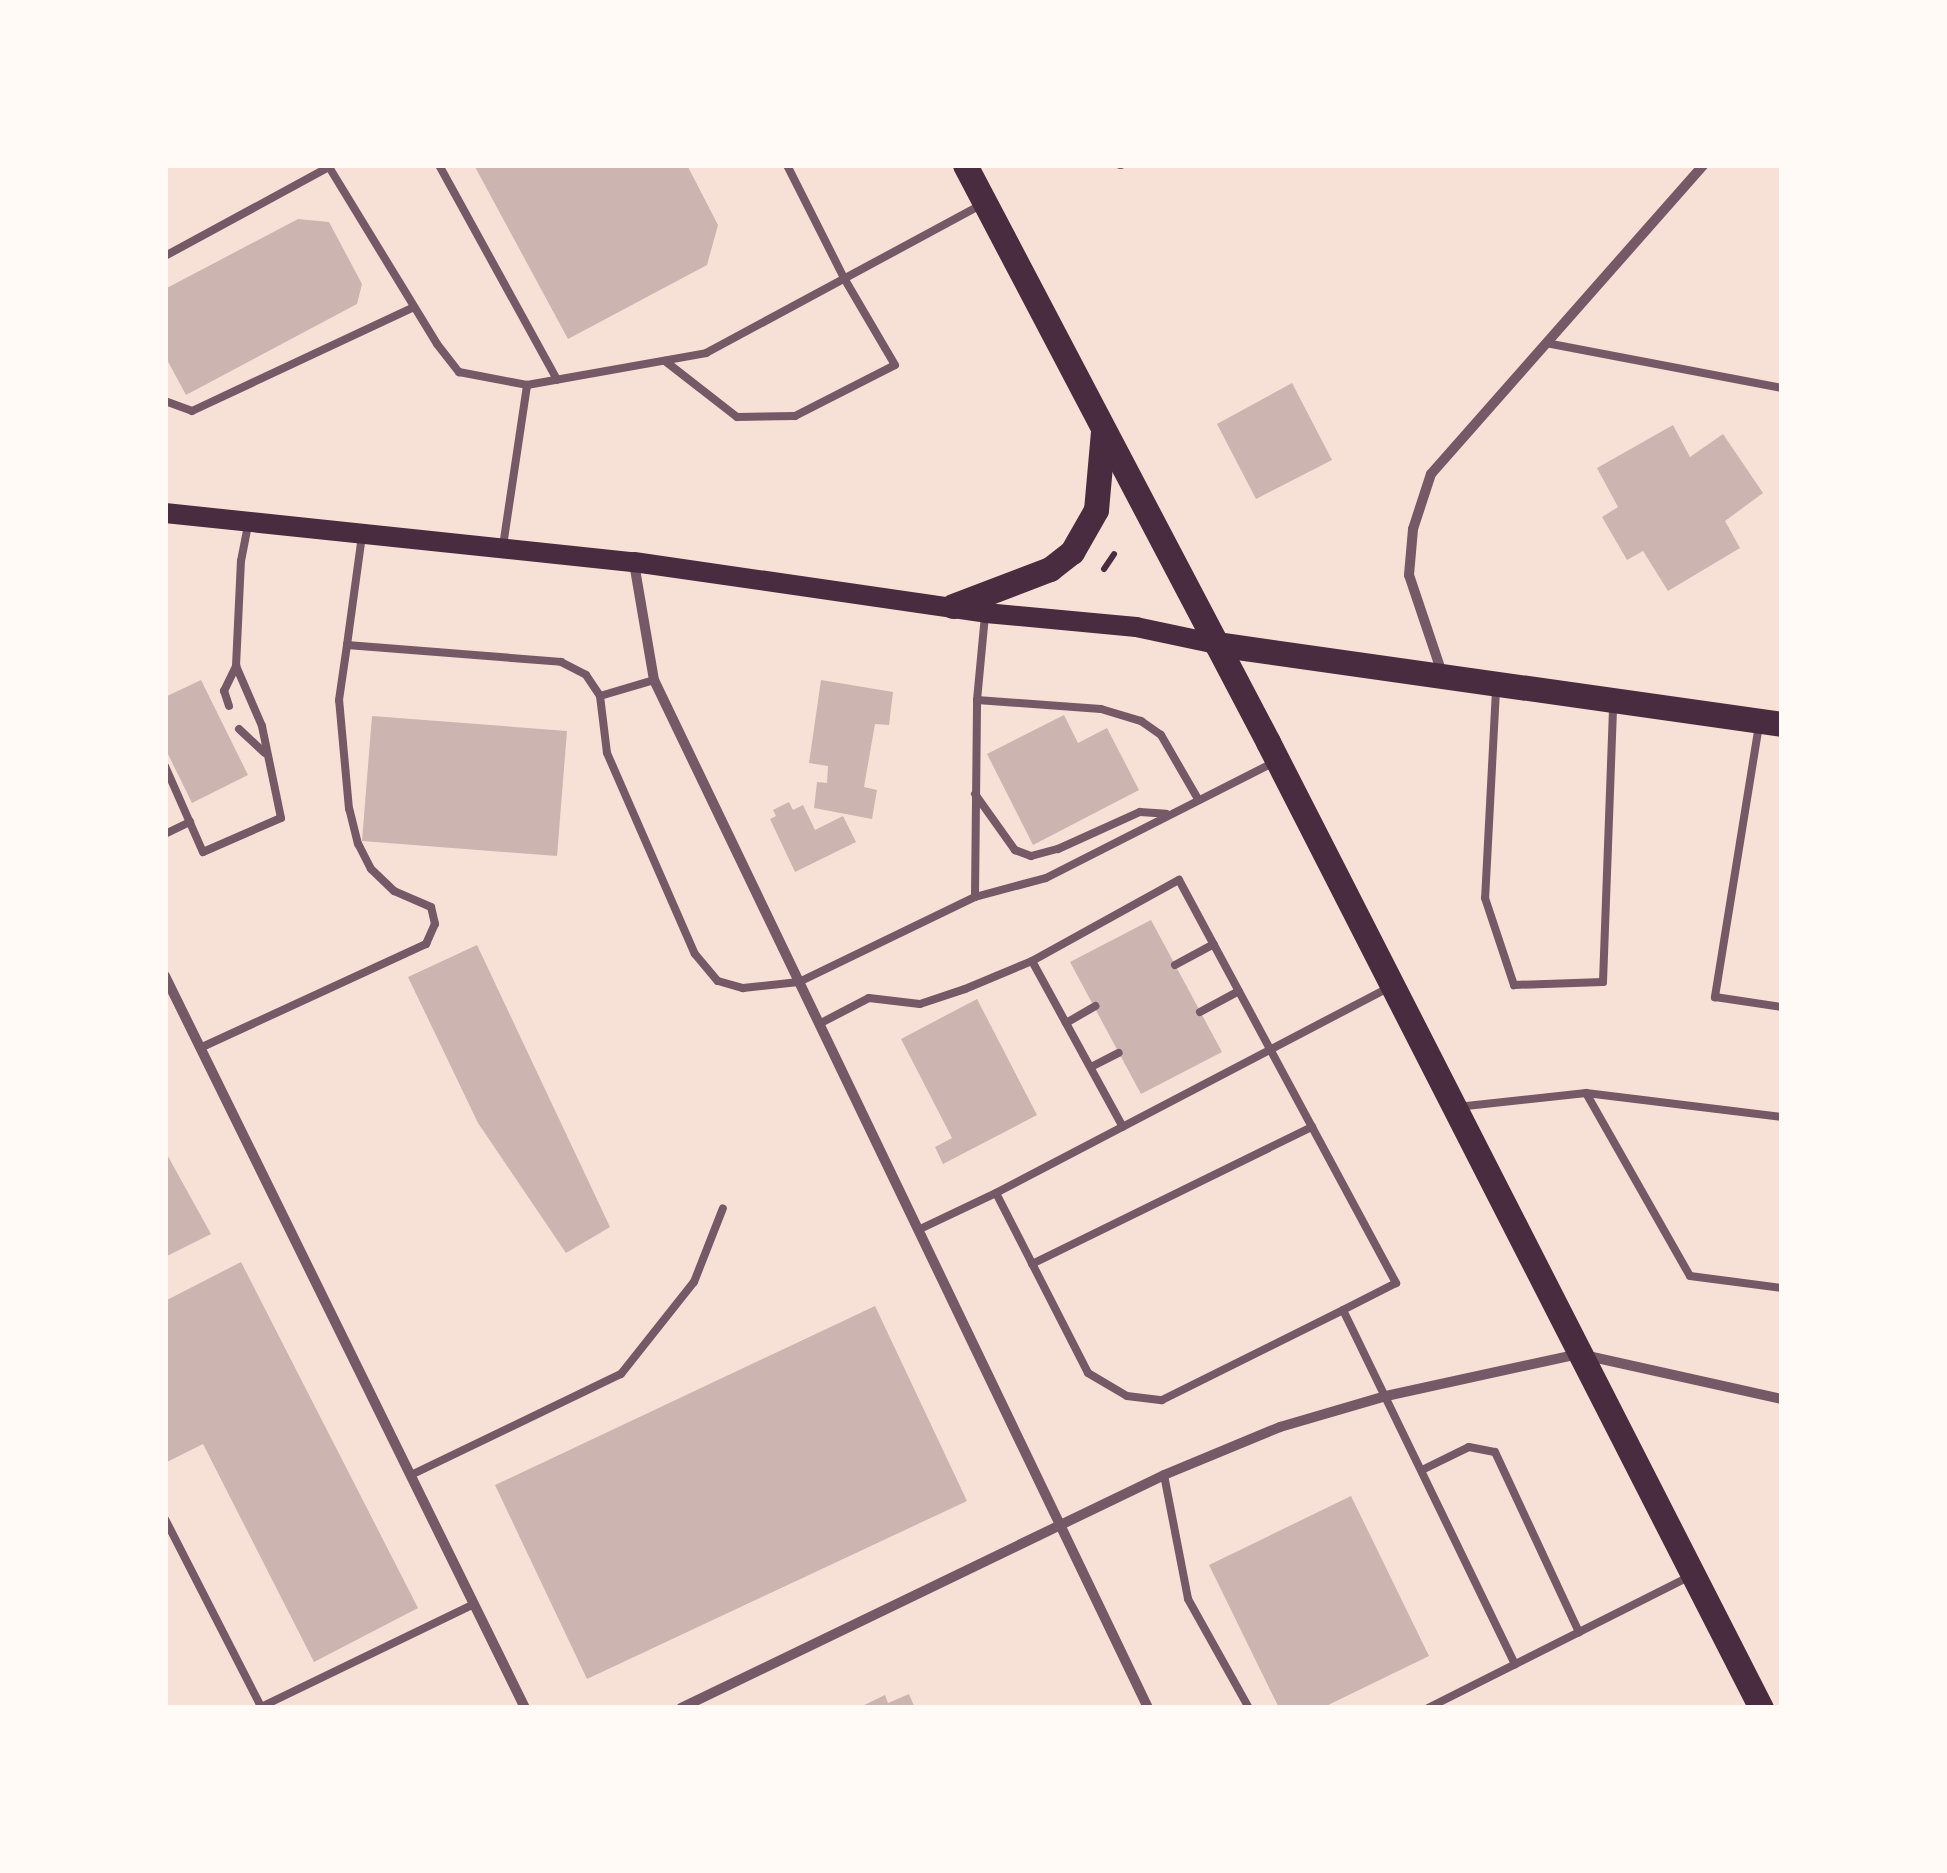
<!DOCTYPE html>
<style>
body{margin:0}
#map{position:relative;width:1947px;height:1873px;overflow:hidden;background:#f7e1d7;font-family:Cabin,sans-serif}
div>[style]{position:absolute}
.building>*{inset:0;background:#ccb4b1}
.path>*{height:6px;margin:-3px;padding:0 3px;transform-origin:3px;border-radius:3px;background:#4a2c40}
.service>*{height:8px;margin:-4px;padding:0 4px;transform-origin:4px;border-radius:4px;background:#755966}
.minor>*{height:10px;margin:-5px;padding:0 5px;transform-origin:5px;border-radius:5px;background:#755966}
.secondary>*{height:20px;margin:-10px;padding:0 10px;transform-origin:10px;border-radius:10px;background:#4a2c40}
.primary>*{height:25px;margin:-12.5px;padding:0 12.5px;transform-origin:12.5px;border-radius:12.5px;background:#4a2c40}
span{translate:-50% -50%;white-space:nowrap;text-align:center;line-height:1.15;-webkit-text-stroke:9px #fffaf5;paint-order:stroke}
.frame{position:absolute;inset:0;border:168px solid #fffaf5;pointer-events:none}
</style>
<div id="map">
<div class="building">
<i style="clip-path:polygon(474px 165px,687px 165px,718px 225px,707px 265px,568px 339px)"></i>
<i style="clip-path:polygon(298px 219px,329px 222px,362px 284px,357px 304px,186px 395px,165px 356px,165px 289px)"></i>
<i style="clip-path:polygon(1292px 383px,1332px 460px,1256px 499px,1217px 424px)"></i>
<i style="clip-path:polygon(1673px 425px,1690px 457px,1723px 434px,1763px 493px,1725px 521px,1740px 548px,1668px 591px,1643px 551px,1627px 560px,1602px 517px,1618px 507px,1597px 468px)"></i>
<i style="clip-path:polygon(201px 680px,248px 775px,192px 803px,165px 748px,165px 697px)"></i>
<i style="clip-path:polygon(821px 680px,893px 692px,889px 725px,875px 724px,864px 787px,877px 790px,872px 819px,814px 808px,817px 782px,827px 783px,828px 766px,809px 763px)"></i>
<i style="clip-path:polygon(1064px 715px,1078px 743px,1107px 728px,1139px 790px,1033px 845px,987px 754px)"></i>
<i style="clip-path:polygon(372px 716px,567px 731px,557px 856px,362px 841px)"></i>
<i style="clip-path:polygon(789px 802px,793px 810px,803px 805px,815px 830px,843px 816px,856px 842px,795px 872px,770px 819px,776px 816px,773px 810px)"></i>
<i style="clip-path:polygon(1151px 920px,1222px 1052px,1141px 1094px,1070px 962px)"></i>
<i style="clip-path:polygon(477px 945px,610px 1227px,566px 1253px,478px 1123px,408px 977px)"></i>
<i style="clip-path:polygon(977px 999px,1037px 1115px,943px 1164px,935px 1147px,952px 1138px,901px 1039px)"></i>
<i style="clip-path:polygon(165px 1151px,211px 1234px,165px 1257px)"></i>
<i style="clip-path:polygon(241px 1262px,418px 1608px,314px 1662px,203px 1444px,165px 1463px,165px 1301px)"></i>
<i style="clip-path:polygon(875px 1306px,967px 1501px,587px 1679px,495px 1485px)"></i>
<i style="clip-path:polygon(1351px 1496px,1429px 1656px,1322px 1708px,1279px 1708px,1209px 1565px)"></i>
<i style="clip-path:polygon(909px 1694px,915px 1708px,858px 1708px,885px 1695px,888px 1703px)"></i>
</div>
<div class="path">
<i style="left:1104px;top:569px;width:18px;rotate:-56deg"></i>
</div>
<div class="service">
<i style="left:332px;top:165px;width:4px;rotate:146deg"></i>
<i style="left:329px;top:167px;width:207px;rotate:58.6deg"></i>
<i style="left:437px;top:344px;width:36px;rotate:52deg"></i>
<i style="left:459px;top:372px;width:69px;rotate:10.8deg"></i>
<i style="left:439px;top:165px;width:245px;rotate:61.2deg"></i>
<i style="left:1120px;top:165px;width:1px"></i>
<i style="left:165px;top:256px;width:187px;rotate:-28.5deg"></i>
<i style="left:1546px;top:343px;width:240px;rotate:10.8deg"></i>
<i style="left:665px;top:361px;width:91px;rotate:37.9deg"></i>
<i style="left:737px;top:417px;width:58px;rotate:-1deg"></i>
<i style="left:795px;top:416px;width:112px;rotate:-27deg"></i>
<i style="left:895px;top:365px;width:101px;rotate:-120.4deg"></i>
<i style="left:844px;top:278px;width:127px;rotate:-116.8deg"></i>
<i style="left:165px;top:401px;width:29px;rotate:20deg"></i>
<i style="left:192px;top:411px;width:245px;rotate:-25.1deg"></i>
<i style="left:503px;top:546px;width:163px;rotate:-81.5deg"></i>
<i style="left:527px;top:385px;width:182px;rotate:-10.1deg"></i>
<i style="left:706px;top:353px;width:312px;rotate:-28.3deg"></i>
<i style="left:347px;top:645px;width:110px;rotate:-82.2deg"></i>
<i style="left:1496px;top:690px;width:208px;rotate:93deg"></i>
<i style="left:1485px;top:898px;width:92px;rotate:71.6deg"></i>
<i style="left:1514px;top:985px;width:89px;rotate:-1.9deg"></i>
<i style="left:1603px;top:982px;width:277px;rotate:-87.9deg"></i>
<i style="left:600px;top:696px;width:56px;rotate:-16.5deg"></i>
<i style="left:977px;top:700px;width:124px;rotate:4.2deg"></i>
<i style="left:1101px;top:709px;width:42px;rotate:16.7deg"></i>
<i style="left:1141px;top:721px;width:24px;rotate:35deg"></i>
<i style="left:1161px;top:735px;width:74px;rotate:60deg"></i>
<i style="left:229px;top:706px;width:16px;rotate:-108deg"></i>
<i style="left:224px;top:691px;width:28px;rotate:-64deg"></i>
<i style="left:1759px;top:725px;width:276px;rotate:99.2deg"></i>
<i style="left:1715px;top:997px;width:68px;rotate:8.5deg"></i>
<i style="left:239px;top:729px;width:35px;rotate:43deg"></i>
<i style="left:165px;top:766px;width:94px;rotate:66.2deg"></i>
<i style="left:203px;top:852px;width:85px;rotate:-23.6deg"></i>
<i style="left:281px;top:818px;width:94px;rotate:-101.7deg"></i>
<i style="left:262px;top:726px;width:65px;rotate:-113.4deg"></i>
<i style="left:236px;top:666px;width:105px;rotate:-87.3deg"></i>
<i style="left:241px;top:561px;width:37px;rotate:-79deg"></i>
<i style="left:975px;top:794px;width:69px;rotate:54.5deg"></i>
<i style="left:1015px;top:850px;width:17px;rotate:21deg"></i>
<i style="left:1031px;top:856px;width:28px;rotate:-15deg"></i>
<i style="left:1058px;top:849px;width:90px;rotate:-24.3deg"></i>
<i style="left:1140px;top:812px;width:26px;rotate:4deg"></i>
<i style="left:165px;top:834px;width:28px;rotate:-26deg"></i>
<i style="left:975px;top:897px;width:197px;rotate:-89.4deg"></i>
<i style="left:977px;top:700px;width:84px;rotate:-84.6deg"></i>
<i style="left:1032px;top:961px;width:189px;rotate:61.3deg"></i>
<i style="left:1175px;top:965px;width:44px;rotate:-28.3deg"></i>
<i style="left:1388px;top:988px;width:442px;rotate:152.4deg"></i>
<i style="left:996px;top:1193px;width:202px;rotate:62.9deg"></i>
<i style="left:1088px;top:1373px;width:45px;rotate:30.5deg"></i>
<i style="left:1127px;top:1396px;width:35px;rotate:7deg"></i>
<i style="left:1162px;top:1400px;width:202px;rotate:-26.4deg"></i>
<i style="left:1343px;top:1310px;width:394px;rotate:64.1deg"></i>
<i style="left:1200px;top:1012px;width:44px;rotate:-28.3deg"></i>
<i style="left:1066px;top:1023px;width:34px;rotate:-30deg"></i>
<i style="left:819px;top:1024px;width:56px;rotate:-27.5deg"></i>
<i style="left:869px;top:998px;width:51px;rotate:6.7deg"></i>
<i style="left:920px;top:1004px;width:47px;rotate:-18.4deg"></i>
<i style="left:965px;top:989px;width:73px;rotate:-22.7deg"></i>
<i style="left:1032px;top:961px;width:168px;rotate:-28.9deg"></i>
<i style="left:1179px;top:880px;width:458px;rotate:61.7deg"></i>
<i style="left:1396px;top:1283px;width:59px;rotate:153deg"></i>
<i style="left:200px;top:1048px;width:249px;rotate:-24.7deg"></i>
<i style="left:426px;top:944px;width:22px;rotate:-66deg"></i>
<i style="left:435px;top:924px;width:17px;rotate:-103deg"></i>
<i style="left:431px;top:907px;width:40px;rotate:-156.6deg"></i>
<i style="left:394px;top:891px;width:32px;rotate:-136deg"></i>
<i style="left:371px;top:869px;width:28px;rotate:-117deg"></i>
<i style="left:358px;top:844px;width:36px;rotate:-104deg"></i>
<i style="left:349px;top:809px;width:109px;rotate:-95.2deg"></i>
<i style="left:339px;top:700px;width:56px;rotate:-81.7deg"></i>
<i style="left:347px;top:645px;width:215px;rotate:4.5deg"></i>
<i style="left:561px;top:662px;width:28px;rotate:27deg"></i>
<i style="left:586px;top:675px;width:25px;rotate:56deg"></i>
<i style="left:600px;top:696px;width:57px;rotate:83deg"></i>
<i style="left:607px;top:753px;width:219px;rotate:66.4deg"></i>
<i style="left:695px;top:954px;width:35px;rotate:50deg"></i>
<i style="left:718px;top:981px;width:26px;rotate:16deg"></i>
<i style="left:743px;top:988px;width:56px;rotate:-6.1deg"></i>
<i style="left:799px;top:982px;width:195px;rotate:-25.8deg"></i>
<i style="left:975px;top:897px;width:73px;rotate:-15deg"></i>
<i style="left:1046px;top:878px;width:254px;rotate:-26.9deg"></i>
<i style="left:1091px;top:1067px;width:31px;rotate:-27deg"></i>
<i style="left:1586px;top:1093px;width:210px;rotate:60.4deg"></i>
<i style="left:1690px;top:1276px;width:93px;rotate:7.4deg"></i>
<i style="left:1457px;top:1107px;width:130px;rotate:-6.2deg"></i>
<i style="left:1586px;top:1093px;width:197px;rotate:7deg"></i>
<i style="left:918px;top:1230px;width:86px;rotate:-25.4deg"></i>
<i style="left:1032px;top:1264px;width:312px;rotate:-26.1deg"></i>
<i style="left:1422px;top:1470px;width:52px;rotate:-26.1deg"></i>
<i style="left:1469px;top:1447px;width:26px;rotate:11deg"></i>
<i style="left:1495px;top:1452px;width:199px;rotate:65deg"></i>
<i style="left:411px;top:1475px;width:233px;rotate:-25.7deg"></i>
<i style="left:621px;top:1374px;width:117px;rotate:-51.6deg"></i>
<i style="left:694px;top:1282px;width:79px;rotate:-68.6deg"></i>
<i style="left:1164px;top:1475px;width:126px;rotate:79deg"></i>
<i style="left:1188px;top:1599px;width:125px;rotate:60.8deg"></i>
<i style="left:165px;top:1519px;width:211px;rotate:62.9deg"></i>
<i style="left:261px;top:1707px;width:237px;rotate:-25.8deg"></i>
<i style="left:1428px;top:1708px;width:291px;rotate:-26.7deg"></i>
</div>
<div class="minor">
<i style="left:634px;top:563px;width:119px;rotate:80.3deg"></i>
<i style="left:654px;top:680px;width:1141px;rotate:64.33deg"></i>
<i style="left:1442px;top:673px;width:103px;rotate:-108.6deg"></i>
<i style="left:1409px;top:575px;width:46px;rotate:-85deg"></i>
<i style="left:1413px;top:529px;width:58px;rotate:-71.9deg"></i>
<i style="left:1431px;top:474px;width:412px;rotate:-48.6deg"></i>
<i style="left:165px;top:976px;width:816px;rotate:63.81deg"></i>
<i style="left:681px;top:1708px;width:536px;rotate:-25.75deg"></i>
<i style="left:1164px;top:1475px;width:126px;rotate:-22.5deg"></i>
<i style="left:1280px;top:1427px;width:110px;rotate:-16.3deg"></i>
<i style="left:1386px;top:1396px;width:198px;rotate:-12.3deg"></i>
<i style="left:1579px;top:1354px;width:208px;rotate:12.5deg"></i>
</div>
<div class="secondary">
<i style="left:165px;top:513px;width:472px;rotate:6deg"></i>
<i style="left:634px;top:562px;width:356px;rotate:8.2deg"></i>
<i style="left:986px;top:613px;width:151px;rotate:5.3deg"></i>
<i style="left:1136px;top:627px;width:82px;rotate:12deg"></i>
</div>
<div class="primary">
<i style="left:965px;top:165px;width:652px;rotate:62.29deg"></i>
<i style="left:1268px;top:742px;width:1085px;rotate:62.96deg"></i>
<i style="left:953px;top:606px;width:104px;rotate:-20.9deg"></i>
<i style="left:1050px;top:569px;width:28px;rotate:-38deg"></i>
<i style="left:1072px;top:552px;width:48px;rotate:-60.3deg"></i>
<i style="left:1096px;top:510px;width:79px;rotate:-84.9deg"></i>
<i style="left:1216px;top:644px;width:572px;rotate:8.05deg"></i>
</div>
<div class="frame"></div>
</div>
